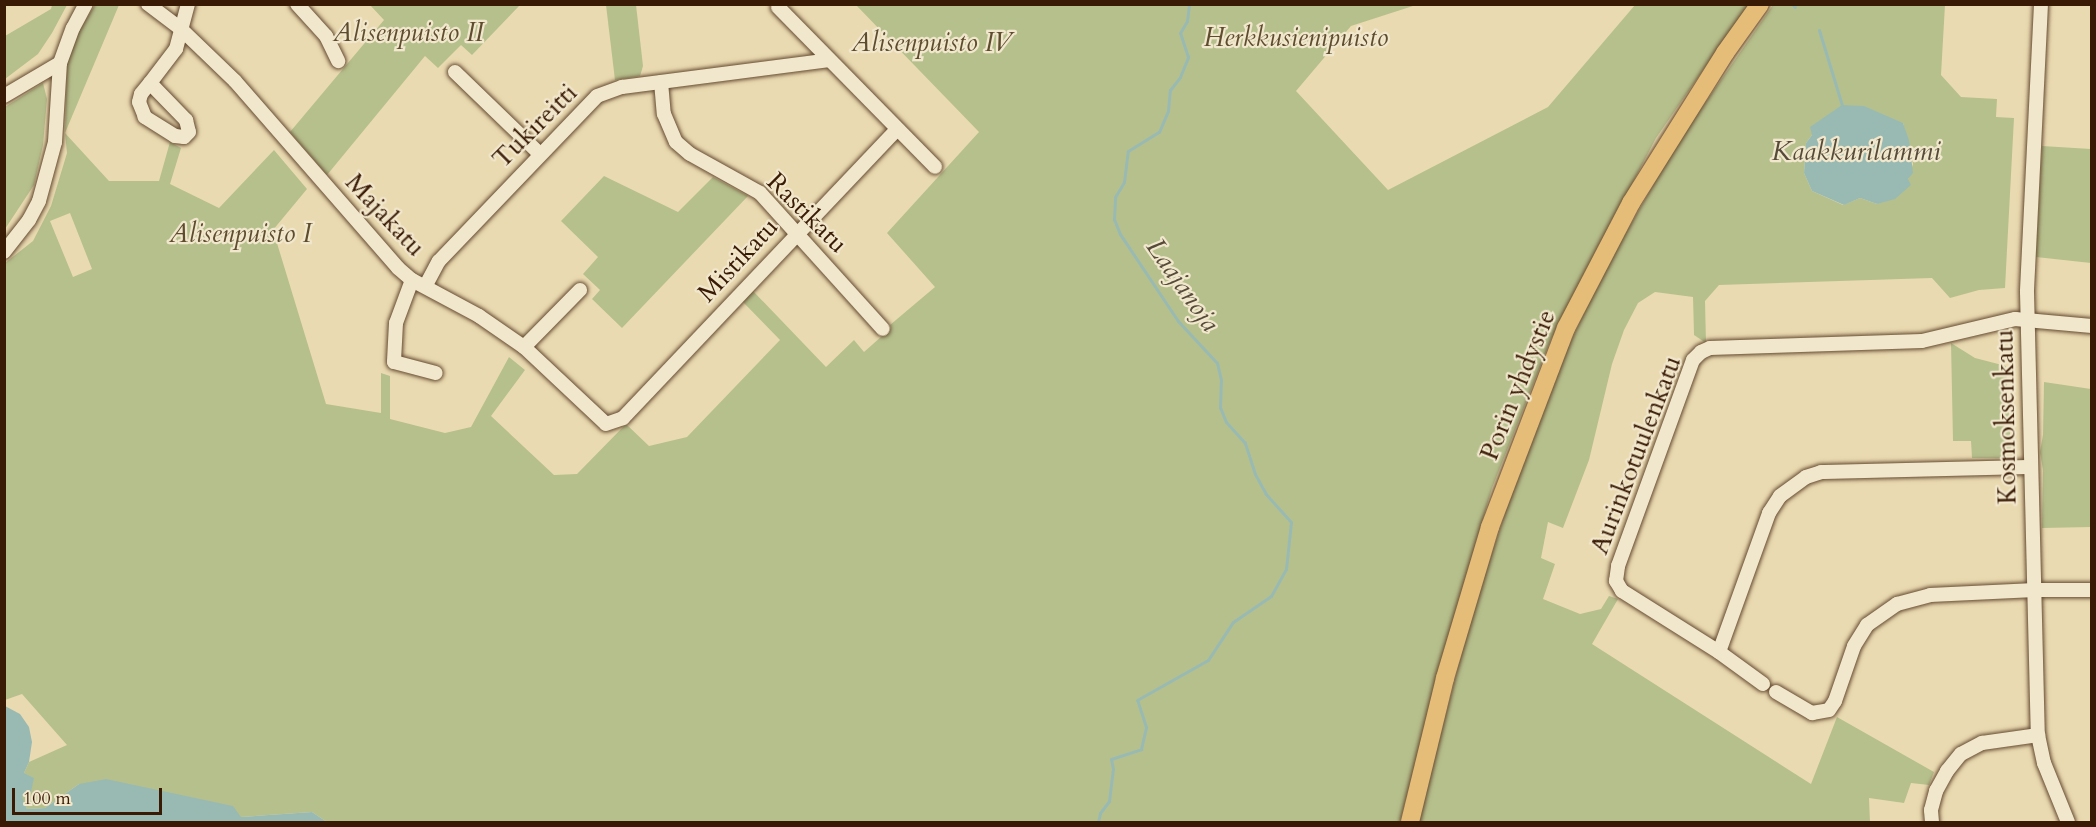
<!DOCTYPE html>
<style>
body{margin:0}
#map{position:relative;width:2096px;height:827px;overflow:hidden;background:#eadab1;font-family:Cardo,serif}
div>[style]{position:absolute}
.green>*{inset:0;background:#b6c08d}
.water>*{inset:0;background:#99bab2}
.stream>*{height:3px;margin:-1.5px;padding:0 1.5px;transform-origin:1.5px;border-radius:1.5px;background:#99bab2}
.roads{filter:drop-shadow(0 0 2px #654a30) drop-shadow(0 0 2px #654a30)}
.minor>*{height:14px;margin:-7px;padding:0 7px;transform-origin:7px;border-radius:7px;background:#f1e7cc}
.major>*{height:18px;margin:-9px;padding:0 9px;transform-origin:9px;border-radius:9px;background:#e5bd78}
span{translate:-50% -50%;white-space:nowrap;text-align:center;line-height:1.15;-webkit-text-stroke:4.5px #f1e7cc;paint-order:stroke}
.park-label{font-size:26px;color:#5e4c2e;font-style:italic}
.street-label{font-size:26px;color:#391a05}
.water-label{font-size:27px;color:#564a39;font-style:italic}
.frame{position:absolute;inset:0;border:6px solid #391a05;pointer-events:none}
.scale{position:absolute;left:12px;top:788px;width:150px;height:27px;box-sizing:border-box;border:3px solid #391a05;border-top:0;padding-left:8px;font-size:18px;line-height:21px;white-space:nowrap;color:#391a05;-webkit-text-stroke:4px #f1e7cc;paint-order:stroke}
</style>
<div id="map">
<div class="green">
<i style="clip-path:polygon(52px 5px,67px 5px,52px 33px,38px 54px,5px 79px,5px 36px,51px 9px)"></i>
<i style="clip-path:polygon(evenodd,95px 5px,119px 5px,65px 133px,109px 181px,159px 181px,170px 142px,181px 148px,170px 184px,219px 208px,274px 150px,307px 189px,273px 230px,326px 404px,381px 413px,381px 373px,390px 376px,390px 419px,445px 433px,471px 427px,509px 357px,525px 370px,491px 416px,554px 475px,577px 474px,626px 424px,649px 446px,687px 437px,780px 340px,742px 301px,753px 291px,826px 367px,854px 340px,864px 352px,891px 328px,890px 325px,935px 287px,887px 233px,979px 132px,856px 5px,1416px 5px,1351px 26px,1296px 91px,1388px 190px,1548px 107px,1635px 5px,1748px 5px,1656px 138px,1551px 339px,1492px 488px,1449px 634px,1400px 822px,327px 822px,312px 812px,241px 817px,79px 784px,45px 808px,27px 809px,21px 797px,24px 773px,29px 762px,67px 745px,22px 694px,5px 700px,5px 263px,33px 241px,51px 206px,67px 153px,65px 133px,67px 63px,79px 31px,95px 5px,70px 213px,92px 269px,73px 277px,50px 221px,70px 213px)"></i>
<i style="clip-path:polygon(370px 5px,520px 5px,472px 55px,461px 45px,438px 68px,425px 56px,327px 175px,290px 132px,384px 20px)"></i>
<i style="clip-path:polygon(606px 5px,636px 5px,643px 66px,640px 76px,615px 80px)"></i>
<i style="clip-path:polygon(evenodd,1773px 5px,1945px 5px,1941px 75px,1961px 97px,1997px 99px,1996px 117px,2014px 118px,2005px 288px,1979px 290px,1950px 298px,1932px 278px,1719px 285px,1705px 301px,1706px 343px,1694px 335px,1693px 297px,1655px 292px,1638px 303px,1624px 330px,1612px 364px,1589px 460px,1563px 528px,1548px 522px,1541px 558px,1555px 564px,1543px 599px,1580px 614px,1601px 609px,1609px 596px,1618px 599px,1592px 644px,1811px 784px,1837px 717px,1934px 772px,1929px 785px,1911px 783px,1904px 803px,1869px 798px,1870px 822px,1418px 822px,1472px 614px,1520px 468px,1556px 373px,1603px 273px,1678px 142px,1773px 5px,1903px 123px,1913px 164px,1908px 179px,1877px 204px,1860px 198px,1843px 205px,1812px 191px,1804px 173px,1806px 143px,1812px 135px,1903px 123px)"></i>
<i style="clip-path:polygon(43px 83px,47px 99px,43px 145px,34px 185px,5px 229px,5px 107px)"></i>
<i style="clip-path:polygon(2042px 146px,2091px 149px,2091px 263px,2036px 257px)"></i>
<i style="clip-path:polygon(604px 176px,678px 212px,713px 177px,748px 196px,622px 328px,592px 299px,600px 290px,583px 274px,598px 257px,561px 221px)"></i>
<i style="clip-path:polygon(1951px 343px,1975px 358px,2006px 366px,2011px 450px,2003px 458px,1972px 458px,1971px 441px,1953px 441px)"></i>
<i style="clip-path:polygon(2044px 382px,2091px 389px,2091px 527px,2042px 528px,2043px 470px,2040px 452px,2043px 435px)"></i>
</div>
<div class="water">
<i style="clip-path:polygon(1842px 105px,1864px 106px,1903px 123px,1909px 140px,1913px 173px,1908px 179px,1911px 185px,1895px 199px,1877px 204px,1860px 198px,1844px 205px,1812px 191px,1804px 173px,1806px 143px,1812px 135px,1810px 127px)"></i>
<i style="clip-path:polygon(5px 706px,20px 714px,29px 727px,32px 742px,29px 762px,24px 773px,34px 778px,31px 792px,22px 797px,27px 809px,45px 808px,79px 784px,106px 779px,233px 806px,241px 817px,312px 812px,327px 822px,5px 822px)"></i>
</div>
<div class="stream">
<i style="left:1792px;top:4px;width:4px;rotate:45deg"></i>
<i style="left:1819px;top:30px;width:78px;rotate:73deg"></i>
<i style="left:1098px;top:822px;width:9px;rotate:-77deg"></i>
<i style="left:1100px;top:813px;width:15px;rotate:-53deg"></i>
<i style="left:1109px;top:801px;width:32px;rotate:-83deg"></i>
<i style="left:1113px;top:769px;width:10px;rotate:-101deg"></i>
<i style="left:1111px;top:759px;width:32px;rotate:-18deg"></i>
<i style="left:1141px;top:749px;width:23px;rotate:-77deg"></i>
<i style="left:1146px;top:727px;width:28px;rotate:-108deg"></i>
<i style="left:1137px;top:700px;width:81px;rotate:-29.4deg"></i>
<i style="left:1208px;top:660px;width:45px;rotate:-56.7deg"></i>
<i style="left:1233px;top:622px;width:46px;rotate:-34.4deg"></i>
<i style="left:1271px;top:596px;width:31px;rotate:-61deg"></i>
<i style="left:1286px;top:569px;width:47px;rotate:-83.9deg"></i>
<i style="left:1291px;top:522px;width:38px;rotate:-132deg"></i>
<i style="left:1266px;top:494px;width:23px;rotate:-119deg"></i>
<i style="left:1255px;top:474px;width:33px;rotate:-108deg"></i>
<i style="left:1245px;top:443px;width:28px;rotate:-132deg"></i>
<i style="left:1226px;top:422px;width:16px;rotate:-112deg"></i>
<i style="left:1220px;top:407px;width:27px;rotate:-88deg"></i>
<i style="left:1221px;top:380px;width:17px;rotate:-103deg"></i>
<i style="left:1217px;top:363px;width:57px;rotate:-132.9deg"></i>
<i style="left:1178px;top:321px;width:105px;rotate:-123.7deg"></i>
<i style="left:1120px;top:234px;width:16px;rotate:-112deg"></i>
<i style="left:1114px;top:219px;width:22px;rotate:-87deg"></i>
<i style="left:1115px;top:197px;width:17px;rotate:-59deg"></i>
<i style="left:1124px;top:182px;width:31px;rotate:-83deg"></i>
<i style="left:1128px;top:151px;width:36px;rotate:-32deg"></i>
<i style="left:1159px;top:132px;width:23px;rotate:-67deg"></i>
<i style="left:1168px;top:111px;width:21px;rotate:-85deg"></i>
<i style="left:1170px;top:90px;width:16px;rotate:-52deg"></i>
<i style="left:1180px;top:77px;width:22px;rotate:-68deg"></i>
<i style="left:1188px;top:57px;width:25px;rotate:-108deg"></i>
<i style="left:1180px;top:33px;width:14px;rotate:-60deg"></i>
<i style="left:1187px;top:21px;width:17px;rotate:-83deg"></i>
</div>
<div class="roads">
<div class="minor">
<i style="left:148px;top:4px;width:41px;rotate:37.1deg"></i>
<i style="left:181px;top:29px;width:75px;rotate:43.9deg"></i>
<i style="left:235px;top:81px;width:248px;rotate:48.9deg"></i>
<i style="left:398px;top:268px;width:18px;rotate:41deg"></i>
<i style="left:412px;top:280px;width:76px;rotate:28.2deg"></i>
<i style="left:479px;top:316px;width:55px;rotate:34.6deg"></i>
<i style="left:524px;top:347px;width:112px;rotate:43.2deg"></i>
<i style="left:606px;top:424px;width:18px;rotate:-19deg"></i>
<i style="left:623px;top:418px;width:398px;rotate:-46.5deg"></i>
<i style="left:297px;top:4px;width:43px;rotate:47.8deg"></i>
<i style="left:326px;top:36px;width:28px;rotate:64deg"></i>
<i style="left:2041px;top:4px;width:288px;rotate:92.8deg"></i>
<i style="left:2027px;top:292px;width:443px;rotate:88.6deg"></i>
<i style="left:2038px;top:735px;width:29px;rotate:78deg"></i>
<i style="left:2044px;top:763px;width:64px;rotate:67.9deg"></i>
<i style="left:778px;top:7px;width:224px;rotate:45.5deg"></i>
<i style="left:455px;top:72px;width:118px;rotate:44deg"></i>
<i style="left:661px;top:82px;width:32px;rotate:85deg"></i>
<i style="left:664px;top:114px;width:30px;rotate:67deg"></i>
<i style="left:676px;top:142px;width:18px;rotate:41deg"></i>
<i style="left:690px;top:154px;width:80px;rotate:29.1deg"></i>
<i style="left:760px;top:193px;width:183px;rotate:47.9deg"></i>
<i style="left:150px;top:83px;width:52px;rotate:45.8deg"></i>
<i style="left:186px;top:120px;width:12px;rotate:76deg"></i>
<i style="left:189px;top:132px;width:7px;rotate:135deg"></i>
<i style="left:184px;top:137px;width:9px;rotate:-174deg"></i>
<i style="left:175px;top:136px;width:36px;rotate:-148deg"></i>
<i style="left:145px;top:117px;width:16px;rotate:-112deg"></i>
<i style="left:139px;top:102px;width:8px;rotate:-76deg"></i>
<i style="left:141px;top:94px;width:14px;rotate:-51deg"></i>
<i style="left:150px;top:83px;width:43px;rotate:-52.6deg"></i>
<i style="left:176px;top:49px;width:47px;rotate:-75.1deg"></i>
<i style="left:4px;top:96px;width:65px;rotate:-30.5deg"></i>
<i style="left:4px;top:252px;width:41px;rotate:-52deg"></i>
<i style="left:29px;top:220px;width:21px;rotate:-62deg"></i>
<i style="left:39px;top:201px;width:61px;rotate:-74.8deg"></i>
<i style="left:55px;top:142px;width:79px;rotate:-86.4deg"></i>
<i style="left:60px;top:63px;width:37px;rotate:-70deg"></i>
<i style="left:73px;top:28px;width:27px;rotate:-62deg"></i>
<i style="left:412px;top:280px;width:46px;rotate:110.4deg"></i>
<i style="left:396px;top:323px;width:39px;rotate:93deg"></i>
<i style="left:394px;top:362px;width:43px;rotate:14.7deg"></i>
<i style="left:426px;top:285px;width:27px;rotate:-62deg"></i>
<i style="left:439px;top:261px;width:228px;rotate:-46.2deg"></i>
<i style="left:597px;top:96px;width:27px;rotate:-20deg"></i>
<i style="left:622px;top:87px;width:209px;rotate:-7.4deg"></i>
<i style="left:524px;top:347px;width:80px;rotate:-45.5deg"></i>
<i style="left:1719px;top:652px;width:148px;rotate:-70.2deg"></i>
<i style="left:1769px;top:513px;width:20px;rotate:-57deg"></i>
<i style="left:1780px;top:496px;width:32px;rotate:-36deg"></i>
<i style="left:1806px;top:477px;width:16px;rotate:-18deg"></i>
<i style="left:1821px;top:472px;width:210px;rotate:-1.4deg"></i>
<i style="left:1763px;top:684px;width:54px;rotate:-144deg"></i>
<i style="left:1719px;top:652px;width:115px;rotate:-147.8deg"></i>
<i style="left:1622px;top:591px;width:12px;rotate:-121deg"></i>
<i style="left:1616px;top:581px;width:15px;rotate:-82deg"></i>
<i style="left:1618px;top:566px;width:219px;rotate:-70deg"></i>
<i style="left:1693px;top:360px;width:11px;rotate:-45deg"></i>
<i style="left:1701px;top:352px;width:10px;rotate:-24deg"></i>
<i style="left:1710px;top:348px;width:212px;rotate:-1.9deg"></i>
<i style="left:1922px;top:341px;width:96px;rotate:-13.3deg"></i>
<i style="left:2015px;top:319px;width:77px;rotate:5.2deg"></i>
<i style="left:1776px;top:692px;width:42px;rotate:30.3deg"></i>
<i style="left:1812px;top:713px;width:17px;rotate:-10deg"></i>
<i style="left:1829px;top:710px;width:11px;rotate:-56deg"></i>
<i style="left:1835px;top:701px;width:58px;rotate:-70.9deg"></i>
<i style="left:1854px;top:646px;width:25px;rotate:-58deg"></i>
<i style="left:1867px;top:625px;width:37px;rotate:-35deg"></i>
<i style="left:1897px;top:604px;width:34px;rotate:-15deg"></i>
<i style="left:1930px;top:595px;width:105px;rotate:-2.7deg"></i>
<i style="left:2035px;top:590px;width:57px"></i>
<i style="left:1932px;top:822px;width:12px;rotate:-95deg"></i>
<i style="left:1931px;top:810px;width:20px;rotate:-75deg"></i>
<i style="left:1936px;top:791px;width:23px;rotate:-61deg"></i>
<i style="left:1947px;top:771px;width:22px;rotate:-51deg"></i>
<i style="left:1961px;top:754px;width:24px;rotate:-28deg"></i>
<i style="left:1982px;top:743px;width:57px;rotate:-8.1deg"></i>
</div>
<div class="major">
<i style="left:1410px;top:822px;width:148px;rotate:-76.3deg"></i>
<i style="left:1445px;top:678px;width:158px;rotate:-73.4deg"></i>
<i style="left:1490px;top:527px;width:213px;rotate:-69.1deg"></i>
<i style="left:1566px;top:328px;width:141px;rotate:-62.5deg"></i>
<i style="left:1631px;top:203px;width:177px;rotate:-57.9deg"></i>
<i style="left:1725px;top:53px;width:60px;rotate:-54.5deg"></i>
</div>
</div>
<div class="park-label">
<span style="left:408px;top:33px">Alisenpuisto II</span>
<span style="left:1296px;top:38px">Herkkusienipuisto</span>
<span style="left:932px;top:43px">Alisenpuisto IV</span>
<span style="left:240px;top:234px">Alisenpuisto I</span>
</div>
<div class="street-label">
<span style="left:535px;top:126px;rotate:-45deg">Tukireitti</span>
<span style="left:807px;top:213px;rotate:45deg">Rastikatu</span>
<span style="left:385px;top:215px;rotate:47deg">Majakatu</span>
<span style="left:738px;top:260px;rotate:-47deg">Mistikatu</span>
<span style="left:1518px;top:385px;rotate:-68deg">Porin yhdystie</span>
<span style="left:2006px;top:417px;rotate:-91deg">Kosmoksenkatu</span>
<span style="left:1636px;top:455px;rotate:-69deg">Aurinkotuulenkatu</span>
</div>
<div class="water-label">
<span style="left:1856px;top:152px">Kaakkurilammi</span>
<span style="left:1183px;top:285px;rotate:55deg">Laajanoja</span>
</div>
<div class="frame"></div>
<div class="scale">100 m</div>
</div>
